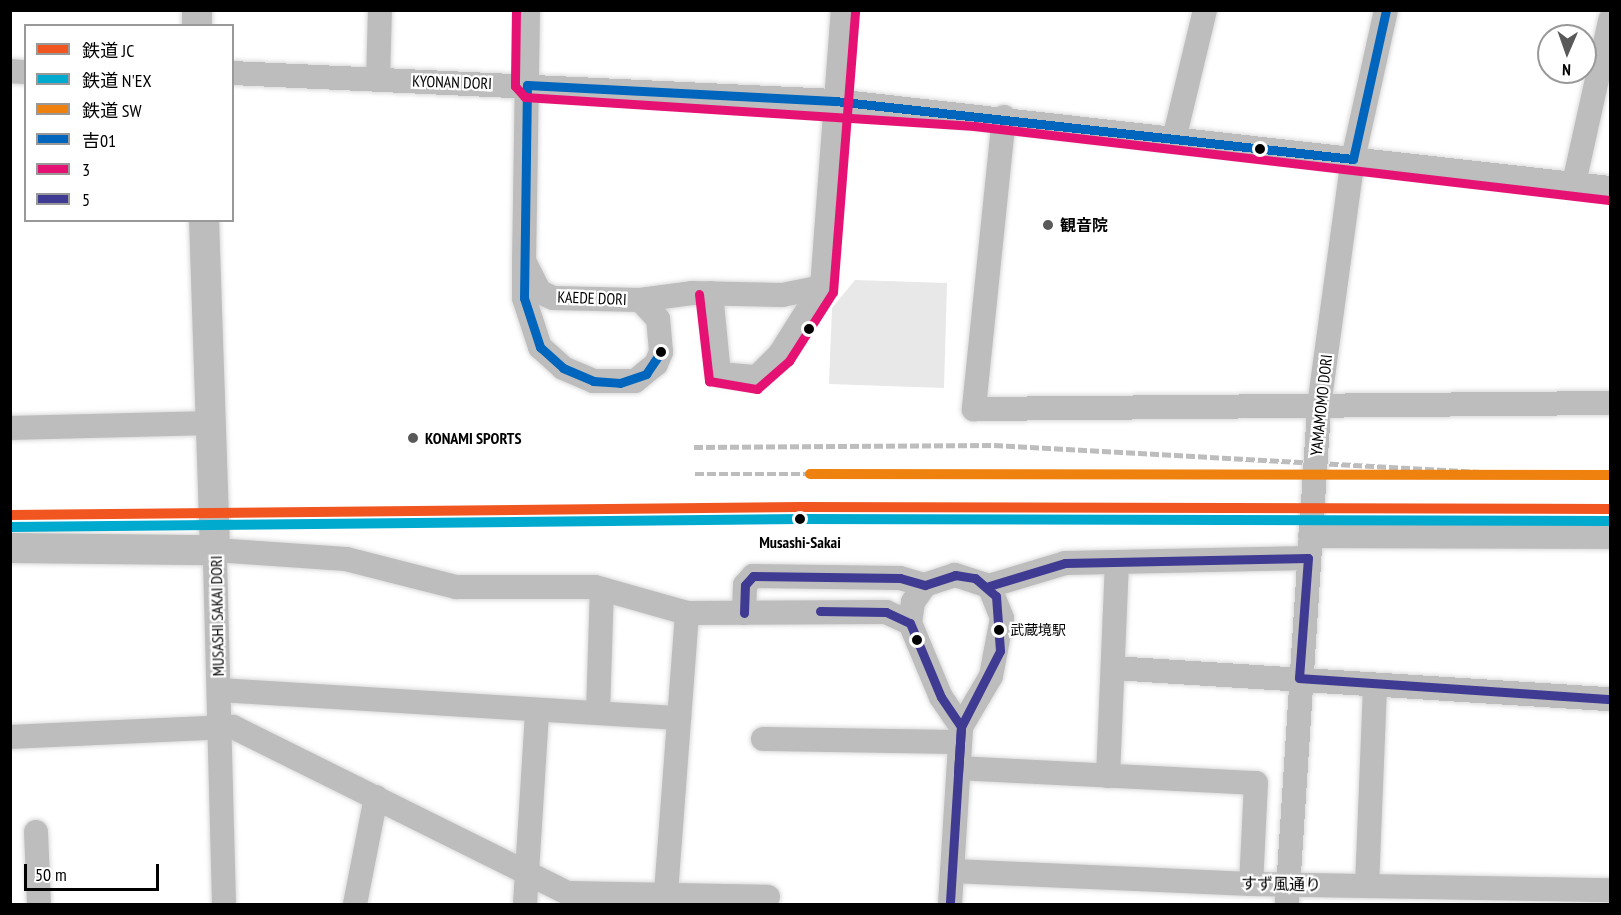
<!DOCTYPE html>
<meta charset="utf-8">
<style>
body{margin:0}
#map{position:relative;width:1621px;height:915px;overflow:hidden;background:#fff;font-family:"PT Sans Narrow","Noto Sans JP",sans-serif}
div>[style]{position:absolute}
.green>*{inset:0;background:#e8e8e8}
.roads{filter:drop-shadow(0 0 2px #dbdbdb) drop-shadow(0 0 2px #dbdbdb)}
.minor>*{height:24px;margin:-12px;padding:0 12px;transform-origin:12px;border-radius:12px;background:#bdbdbd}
.major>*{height:30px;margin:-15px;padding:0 15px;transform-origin:15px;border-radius:15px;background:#bdbdbd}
.rail>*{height:4.5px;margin-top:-2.25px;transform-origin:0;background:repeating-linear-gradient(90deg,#bdbdbd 0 9px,transparent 0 12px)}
.bus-1>*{height:9px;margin:-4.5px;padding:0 4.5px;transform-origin:4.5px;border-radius:4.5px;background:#0065bd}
.bus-2>*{height:9px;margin:-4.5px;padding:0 4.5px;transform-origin:4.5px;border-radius:4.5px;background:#e61273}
.bus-3>*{height:9px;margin:-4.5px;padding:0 4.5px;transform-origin:4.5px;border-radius:4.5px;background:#403b92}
.rail-1>*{height:10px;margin:-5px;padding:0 5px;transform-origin:5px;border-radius:5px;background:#f15620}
.rail-2>*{height:10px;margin:-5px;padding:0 5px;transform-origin:5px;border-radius:5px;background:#00a9ce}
.rail-3>*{height:10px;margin:-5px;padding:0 5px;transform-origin:5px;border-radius:5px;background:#ef810f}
.dots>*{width:16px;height:16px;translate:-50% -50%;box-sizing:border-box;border:3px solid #fff;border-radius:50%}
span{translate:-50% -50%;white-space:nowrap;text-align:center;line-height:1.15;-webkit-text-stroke:4.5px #fff;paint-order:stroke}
.bus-label{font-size:14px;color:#000}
.left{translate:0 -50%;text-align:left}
.street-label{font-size:16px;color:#000}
.poi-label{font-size:16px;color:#000;font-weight:700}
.stop-label{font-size:16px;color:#000;font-weight:700}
.frame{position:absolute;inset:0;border:12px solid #000;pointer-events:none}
.legend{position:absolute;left:24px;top:24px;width:210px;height:198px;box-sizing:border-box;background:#fff;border:2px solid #999;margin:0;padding:8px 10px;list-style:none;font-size:18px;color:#000}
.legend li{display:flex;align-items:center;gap:12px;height:30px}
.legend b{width:30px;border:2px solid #999}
.north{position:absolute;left:1537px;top:24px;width:60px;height:60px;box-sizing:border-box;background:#fff;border:2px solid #999;border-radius:50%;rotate:182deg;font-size:16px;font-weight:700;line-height:24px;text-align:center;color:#000}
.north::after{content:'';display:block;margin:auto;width:21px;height:27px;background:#595959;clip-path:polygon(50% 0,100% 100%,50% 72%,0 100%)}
.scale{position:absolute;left:24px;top:864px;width:135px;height:27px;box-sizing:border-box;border:3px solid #000;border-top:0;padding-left:8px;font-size:18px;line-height:21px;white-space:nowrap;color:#000;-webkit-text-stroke:4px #fff;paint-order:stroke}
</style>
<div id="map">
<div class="green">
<i style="clip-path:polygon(855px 280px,947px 283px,944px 388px,829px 384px,832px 308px)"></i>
</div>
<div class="roads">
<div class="minor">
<i style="left:528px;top:10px;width:251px;rotate:90.9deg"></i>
<i style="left:524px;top:261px;width:35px;rotate:63deg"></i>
<i style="left:540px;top:292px;width:14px;rotate:25deg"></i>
<i style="left:553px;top:298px;width:87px;rotate:1.3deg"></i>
<i style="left:640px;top:300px;width:52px;rotate:-7.7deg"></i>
<i style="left:692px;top:293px;width:90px;rotate:1.3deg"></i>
<i style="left:782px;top:295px;width:41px;rotate:-11.3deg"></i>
<i style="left:10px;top:71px;width:16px;rotate:4deg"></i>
<i style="left:232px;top:73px;width:604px;rotate:2.66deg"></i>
<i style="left:835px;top:101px;width:780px;rotate:6.41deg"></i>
<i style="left:378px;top:80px;width:70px;rotate:-88.4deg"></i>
<i style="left:1004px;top:117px;width:294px;rotate:95.9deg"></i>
<i style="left:974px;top:409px;width:636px;rotate:-0.54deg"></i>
<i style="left:1175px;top:135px;width:129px;rotate:-76.5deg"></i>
<i style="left:1574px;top:183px;width:167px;rotate:-77.5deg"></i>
<i style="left:524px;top:267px;width:31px;rotate:90deg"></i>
<i style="left:524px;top:298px;width:52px;rotate:71.9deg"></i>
<i style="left:540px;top:347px;width:31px;rotate:42deg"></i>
<i style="left:563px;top:368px;width:33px;rotate:23deg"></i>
<i style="left:593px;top:381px;width:42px"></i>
<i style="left:635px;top:381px;width:27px;rotate:-39deg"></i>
<i style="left:656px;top:364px;width:13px;rotate:-67deg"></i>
<i style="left:661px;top:352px;width:33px;rotate:-95deg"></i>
<i style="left:658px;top:319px;width:26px;rotate:-133deg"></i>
<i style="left:711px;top:293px;width:81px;rotate:84.4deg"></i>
<i style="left:719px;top:374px;width:38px;rotate:5deg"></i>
<i style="left:757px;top:377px;width:33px;rotate:-45deg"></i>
<i style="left:780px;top:354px;width:79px;rotate:-57.9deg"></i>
<i style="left:822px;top:287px;width:278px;rotate:-85.7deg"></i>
<i style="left:10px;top:428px;width:201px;rotate:-1.4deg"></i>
<i style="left:1310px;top:536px;width:300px;rotate:0.2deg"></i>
<i style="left:989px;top:586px;width:79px;rotate:-16.8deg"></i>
<i style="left:1065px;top:563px;width:243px;rotate:-1.2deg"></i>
<i style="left:744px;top:613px;width:28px;rotate:-88deg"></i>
<i style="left:745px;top:585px;width:12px;rotate:-48deg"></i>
<i style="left:753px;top:576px;width:147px;rotate:0.8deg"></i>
<i style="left:900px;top:578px;width:26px;rotate:16deg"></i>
<i style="left:1113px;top:668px;width:498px;rotate:3.6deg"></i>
<i style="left:219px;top:690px;width:461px;rotate:3.5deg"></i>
<i style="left:598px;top:713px;width:124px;rotate:-88.2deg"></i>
<i style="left:10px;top:737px;width:223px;rotate:-2.6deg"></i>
<i style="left:233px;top:727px;width:374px;rotate:26.4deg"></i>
<i style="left:568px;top:893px;width:200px;rotate:1.1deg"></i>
<i style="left:763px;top:739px;width:197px;rotate:0.9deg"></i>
<i style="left:959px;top:768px;width:297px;rotate:2.9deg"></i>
<i style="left:1256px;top:783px;width:101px;rotate:92.8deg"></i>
<i style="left:1108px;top:776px;width:214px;rotate:-87.6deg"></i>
<i style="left:36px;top:832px;width:72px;rotate:87.6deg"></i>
<i style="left:952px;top:871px;width:299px;rotate:2.5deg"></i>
<i style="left:1251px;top:884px;width:359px;rotate:1deg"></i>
<i style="left:1367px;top:886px;width:201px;rotate:-87.7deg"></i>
<i style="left:666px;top:893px;width:281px;rotate:-85.7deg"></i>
<i style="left:224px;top:904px;width:354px;rotate:-91.5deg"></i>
<i style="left:215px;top:550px;width:131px;rotate:3.9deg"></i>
<i style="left:346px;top:559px;width:114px;rotate:14.3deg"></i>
<i style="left:456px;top:587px;width:139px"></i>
<i style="left:595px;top:587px;width:96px;rotate:15.8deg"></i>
<i style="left:687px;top:613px;width:199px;rotate:-0.3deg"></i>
<i style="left:886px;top:612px;width:26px;rotate:25deg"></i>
<i style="left:355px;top:904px;width:109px;rotate:-78.9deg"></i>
<i style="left:525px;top:904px;width:193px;rotate:-86.4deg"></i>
<i style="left:950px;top:904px;width:177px;rotate:-86.4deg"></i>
<i style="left:961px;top:727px;width:59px;rotate:-59.5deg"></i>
<i style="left:991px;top:676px;width:59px;rotate:-79.3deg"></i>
<i style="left:1002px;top:618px;width:35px;rotate:-112deg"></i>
<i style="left:989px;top:586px;width:36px;rotate:-162deg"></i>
<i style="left:955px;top:575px;width:32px;rotate:162deg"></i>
<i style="left:925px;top:585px;width:21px;rotate:125deg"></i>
<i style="left:913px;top:602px;width:21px;rotate:98deg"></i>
<i style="left:910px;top:623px;width:80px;rotate:67.3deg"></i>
<i style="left:941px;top:697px;width:36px;rotate:56deg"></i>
<i style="left:1287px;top:904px;width:499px;rotate:-86.3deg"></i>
<i style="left:1319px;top:406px;width:249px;rotate:-82.2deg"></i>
<i style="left:1353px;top:159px;width:153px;rotate:-77.5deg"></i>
</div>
<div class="major">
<i style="left:197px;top:10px;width:16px;rotate:90deg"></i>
<i style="left:10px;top:548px;width:205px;rotate:0.6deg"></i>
<i style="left:215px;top:550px;width:330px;rotate:-91.9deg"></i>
</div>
</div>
<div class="rail">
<i style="left:694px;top:447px;width:300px;rotate:-0.4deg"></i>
<i style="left:994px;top:445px;width:542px;rotate:3.17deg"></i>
<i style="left:695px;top:474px;width:115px"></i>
</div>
<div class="bus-1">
<i style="left:527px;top:85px;width:308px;rotate:3deg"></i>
<i style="left:835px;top:101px;width:521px;rotate:6.39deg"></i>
<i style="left:527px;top:85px;width:213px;rotate:90.8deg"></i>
<i style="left:524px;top:298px;width:52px;rotate:71.9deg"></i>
<i style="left:540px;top:347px;width:31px;rotate:42deg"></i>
<i style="left:563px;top:368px;width:33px;rotate:23deg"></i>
<i style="left:593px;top:381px;width:27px;rotate:4deg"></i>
<i style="left:620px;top:383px;width:28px;rotate:-19deg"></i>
<i style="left:646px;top:374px;width:27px;rotate:-56deg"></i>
<i style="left:1353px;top:159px;width:153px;rotate:-77.5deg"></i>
</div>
<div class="bus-2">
<i style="left:516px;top:10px;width:76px;rotate:90.8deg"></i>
<i style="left:515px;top:86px;width:15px;rotate:48deg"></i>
<i style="left:525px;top:97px;width:450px;rotate:3.7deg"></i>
<i style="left:974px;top:126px;width:639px;rotate:6.65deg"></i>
<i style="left:699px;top:294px;width:88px;rotate:83.4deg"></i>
<i style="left:709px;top:381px;width:49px;rotate:9.5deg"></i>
<i style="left:757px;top:389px;width:43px;rotate:-41.2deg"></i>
<i style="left:789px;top:361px;width:82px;rotate:-57.5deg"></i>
<i style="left:833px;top:292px;width:282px;rotate:-85.5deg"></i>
</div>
<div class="bus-3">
<i style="left:989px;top:586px;width:79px;rotate:-16.8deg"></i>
<i style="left:1065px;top:563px;width:243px;rotate:-1.2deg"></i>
<i style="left:1308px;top:558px;width:120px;rotate:94.3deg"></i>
<i style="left:1299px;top:678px;width:312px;rotate:3.9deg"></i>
<i style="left:820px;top:611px;width:66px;rotate:0.9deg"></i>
<i style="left:886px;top:612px;width:26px;rotate:25deg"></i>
<i style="left:910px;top:623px;width:80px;rotate:67.3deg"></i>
<i style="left:941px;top:697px;width:36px;rotate:56deg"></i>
<i style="left:961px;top:727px;width:46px;rotate:93.7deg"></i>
<i style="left:744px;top:613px;width:28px;rotate:-88deg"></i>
<i style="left:745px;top:585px;width:12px;rotate:-48deg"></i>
<i style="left:753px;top:576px;width:147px;rotate:0.8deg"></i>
<i style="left:900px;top:578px;width:26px;rotate:16deg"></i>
<i style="left:925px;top:585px;width:32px;rotate:-18deg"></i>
<i style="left:955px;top:575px;width:20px;rotate:9deg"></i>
<i style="left:975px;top:578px;width:28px;rotate:41deg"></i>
<i style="left:996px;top:596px;width:55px;rotate:85.8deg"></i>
<i style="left:1000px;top:651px;width:85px;rotate:117.2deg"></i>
<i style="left:961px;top:727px;width:177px;rotate:93.6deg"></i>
</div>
<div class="rail-1">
<i style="left:10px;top:515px;width:790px;rotate:-0.58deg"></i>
<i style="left:800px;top:507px;width:810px;rotate:0.14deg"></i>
</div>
<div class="rail-2">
<i style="left:10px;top:527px;width:790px;rotate:-0.58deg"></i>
<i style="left:800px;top:519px;width:810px;rotate:0.14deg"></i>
</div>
<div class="rail-3">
<i style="left:810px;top:474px;width:800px;rotate:0.07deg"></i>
</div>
<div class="dots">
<i style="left:1260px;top:149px;background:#000"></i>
<i style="left:1048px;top:225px;background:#595959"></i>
<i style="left:809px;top:329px;background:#000"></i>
<i style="left:661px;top:352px;background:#000"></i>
<i style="left:413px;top:438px;background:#595959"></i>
<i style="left:800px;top:519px;background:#000"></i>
<i style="left:999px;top:630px;background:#000"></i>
<i style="left:917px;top:640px;background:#000"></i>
</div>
<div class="bus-label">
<span class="left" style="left:1010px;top:630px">武蔵境駅</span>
</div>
<div class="street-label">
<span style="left:452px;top:82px;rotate:2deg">KYONAN DORI</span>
<span style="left:592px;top:298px;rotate:2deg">KAEDE DORI</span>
<span style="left:1321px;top:405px;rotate:-84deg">YAMAMOMO DORI</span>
<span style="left:217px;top:616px;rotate:-91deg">MUSASHI SAKAI DORI</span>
<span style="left:1281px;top:884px;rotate:1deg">すず風通り</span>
</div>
<div class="poi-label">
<span class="left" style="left:1060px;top:225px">観音院</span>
<span class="left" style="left:425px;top:438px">KONAMI SPORTS</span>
</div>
<div class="stop-label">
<span style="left:800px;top:542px">Musashi-Sakai</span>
</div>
<div class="frame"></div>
<ul class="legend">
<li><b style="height:8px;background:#f15620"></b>鉄道 JC</li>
<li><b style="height:8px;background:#00a9ce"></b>鉄道 N'EX</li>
<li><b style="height:8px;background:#ef810f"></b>鉄道 SW</li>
<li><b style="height:8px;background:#0065bd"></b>吉01</li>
<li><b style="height:8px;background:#e61273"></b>3</li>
<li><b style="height:8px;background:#403b92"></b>5</li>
</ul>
<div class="north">N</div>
<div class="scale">50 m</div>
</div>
